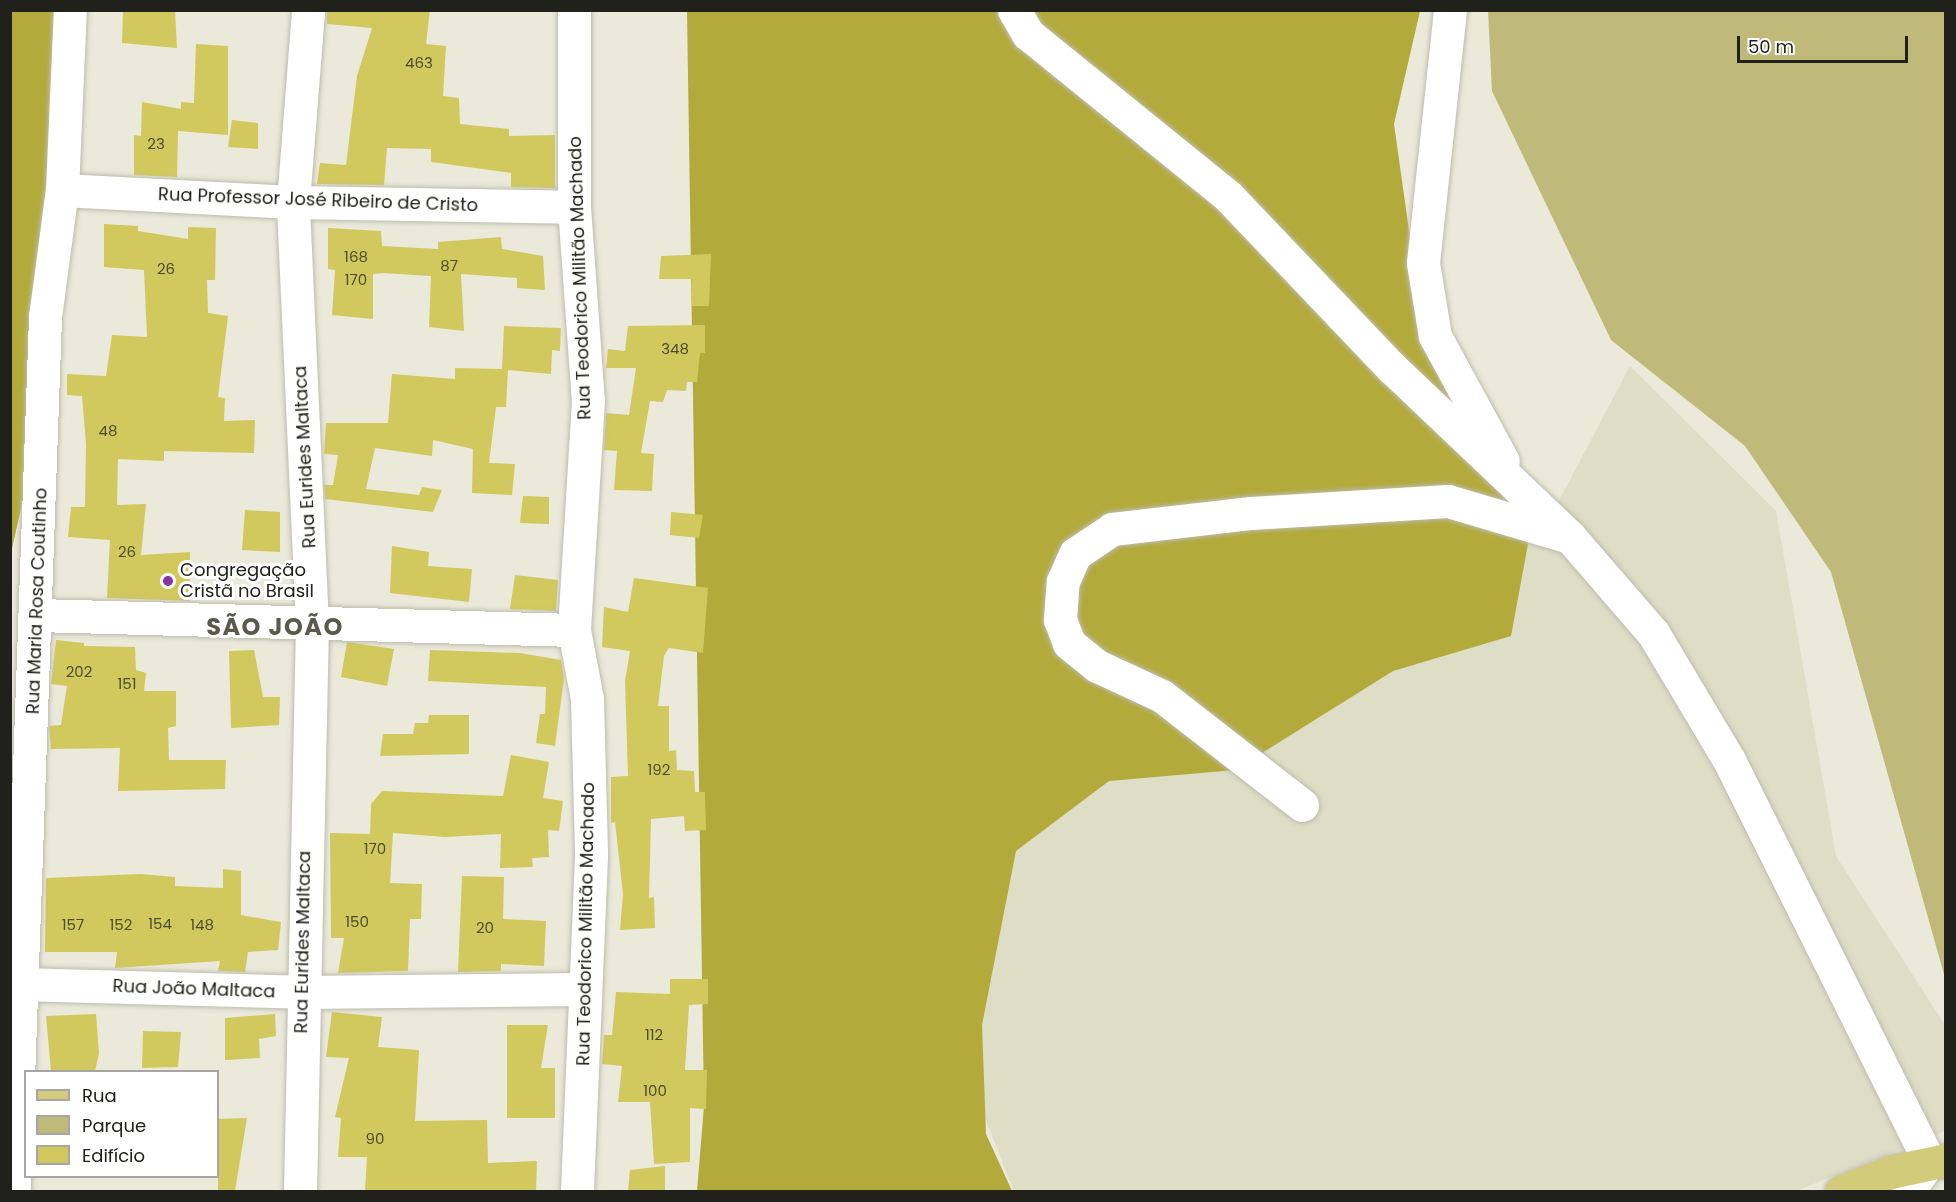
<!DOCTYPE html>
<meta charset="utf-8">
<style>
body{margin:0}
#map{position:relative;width:1956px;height:1202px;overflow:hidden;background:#eae9da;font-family:Poppins,sans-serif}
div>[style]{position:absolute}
.built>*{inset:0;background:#deddc6}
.green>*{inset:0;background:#bfba7a}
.forest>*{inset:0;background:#b3aa3c}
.building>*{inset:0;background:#d1c95d}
.roads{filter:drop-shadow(0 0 2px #bdbcad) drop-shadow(0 0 2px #bdbcad)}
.minor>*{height:33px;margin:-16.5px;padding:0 16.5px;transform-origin:16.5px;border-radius:16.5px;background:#fff}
.major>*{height:33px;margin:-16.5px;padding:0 16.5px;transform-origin:16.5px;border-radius:16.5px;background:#d1cb7a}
.dots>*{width:16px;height:16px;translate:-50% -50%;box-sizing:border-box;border:3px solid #fff;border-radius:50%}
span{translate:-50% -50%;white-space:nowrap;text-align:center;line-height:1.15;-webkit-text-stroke:6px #fff;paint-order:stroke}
.number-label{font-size:15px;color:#4d4b2c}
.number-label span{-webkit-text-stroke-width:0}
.street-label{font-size:18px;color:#21211b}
.poi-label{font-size:18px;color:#21211b}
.left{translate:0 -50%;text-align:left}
.district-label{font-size:24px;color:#59594c;font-weight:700;letter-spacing:1.5px}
.frame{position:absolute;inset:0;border:12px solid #21211b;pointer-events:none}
.legend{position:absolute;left:24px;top:1070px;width:195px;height:108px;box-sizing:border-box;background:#fff;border:2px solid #a6a6a4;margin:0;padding:8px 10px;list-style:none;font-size:18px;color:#21211b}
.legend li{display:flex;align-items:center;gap:12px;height:30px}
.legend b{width:30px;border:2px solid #a6a6a4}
.scale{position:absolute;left:1737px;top:36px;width:171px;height:27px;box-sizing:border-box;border:3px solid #21211b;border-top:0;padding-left:8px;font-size:18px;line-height:21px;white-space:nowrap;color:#21211b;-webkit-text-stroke:4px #fff;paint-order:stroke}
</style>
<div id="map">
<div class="built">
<i style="clip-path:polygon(1630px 366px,1776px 511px,1836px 856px,1945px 1025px,1945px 1131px,1796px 1191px,1014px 1191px,960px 1055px,981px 829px,1544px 529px)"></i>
</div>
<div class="green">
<i style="clip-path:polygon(1488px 11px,1945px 11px,1945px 978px,1831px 572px,1745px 446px,1611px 340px,1492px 91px)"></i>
</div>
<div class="forest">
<i style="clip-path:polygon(11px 11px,70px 11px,42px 216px,36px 442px,11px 553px)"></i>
<i style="clip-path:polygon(687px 11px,1420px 11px,1394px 124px,1414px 266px,1528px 544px,1511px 636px,1393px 671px,1235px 770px,1109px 781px,1016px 851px,982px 1025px,986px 1134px,1012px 1191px,697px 1191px,704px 1106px)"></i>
</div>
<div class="building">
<i style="clip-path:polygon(123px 10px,175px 10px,177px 48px,122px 43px)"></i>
<i style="clip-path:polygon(327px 10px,430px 10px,426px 44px,446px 46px,443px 96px,459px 98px,460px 124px,509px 129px,509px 136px,555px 135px,555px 188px,511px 187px,511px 173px,431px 162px,431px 149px,387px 148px,384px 185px,317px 184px,320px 163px,346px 165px,357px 76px,372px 28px,327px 24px)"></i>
<i style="clip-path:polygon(196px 44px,228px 46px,228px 135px,178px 131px,177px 177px,134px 175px,134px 135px,141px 136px,142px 102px,181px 109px,181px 102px,194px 103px)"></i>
<i style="clip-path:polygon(232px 120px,258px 123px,258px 149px,228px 147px)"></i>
<i style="clip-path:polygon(104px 224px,138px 226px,138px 231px,188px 239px,188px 227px,216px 228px,215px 280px,207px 280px,208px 313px,228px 316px,218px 397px,225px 398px,224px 421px,255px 420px,254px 453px,164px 451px,164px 461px,118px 459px,117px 505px,146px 504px,141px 555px,190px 552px,190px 601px,107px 598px,110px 540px,68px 537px,71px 507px,85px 507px,86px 444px,82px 396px,67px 395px,67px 374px,106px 376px,112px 335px,147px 337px,144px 270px,104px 267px)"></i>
<i style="clip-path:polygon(328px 228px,381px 231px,382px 246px,438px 249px,438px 242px,501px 237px,502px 249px,543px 256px,545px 290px,517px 288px,517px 278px,461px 274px,464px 331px,429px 327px,431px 276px,383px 273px,373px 274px,373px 319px,332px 315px,335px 270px,328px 269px)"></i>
<i style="clip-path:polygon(711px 254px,709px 306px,692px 306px,692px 279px,659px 279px,661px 256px)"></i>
<i style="clip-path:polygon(705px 325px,705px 353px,700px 353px,697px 382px,687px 382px,686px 391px,667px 390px,663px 402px,650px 401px,641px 453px,654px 454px,652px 491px,614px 490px,617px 451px,604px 450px,606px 413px,629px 415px,636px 368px,606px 368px,608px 349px,625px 351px,628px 326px)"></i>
<i style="clip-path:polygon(504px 326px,561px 328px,560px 351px,552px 350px,551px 374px,508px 370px,506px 407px,496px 407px,489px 463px,515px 464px,512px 495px,472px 493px,473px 449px,433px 440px,432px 456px,375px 448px,366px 489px,419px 495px,422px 487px,442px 490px,433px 512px,325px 499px,324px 485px,333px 485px,338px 455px,324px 454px,326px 423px,388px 423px,392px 374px,455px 379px,455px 368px,502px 369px)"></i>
<i style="clip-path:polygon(523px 496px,549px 497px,549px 524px,520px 523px)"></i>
<i style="clip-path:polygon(245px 510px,280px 512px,280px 552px,242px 550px)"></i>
<i style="clip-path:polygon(671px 512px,703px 515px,699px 538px,670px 535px)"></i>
<i style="clip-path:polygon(392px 546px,429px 552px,428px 566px,472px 569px,469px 602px,390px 593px)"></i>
<i style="clip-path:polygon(515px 575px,558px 580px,556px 611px,510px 609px)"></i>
<i style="clip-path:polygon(634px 578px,708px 588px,703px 653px,669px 648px,664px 656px,658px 706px,669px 706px,669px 751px,676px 750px,677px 770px,694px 771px,695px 792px,705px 792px,706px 830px,685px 831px,684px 816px,651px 819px,649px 898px,654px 897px,655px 928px,620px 930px,623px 894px,615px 822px,611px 823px,611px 777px,628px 776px,625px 681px,630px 651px,602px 647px,604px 607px,628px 612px)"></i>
<i style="clip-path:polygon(56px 640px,84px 643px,84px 646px,135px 647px,136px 670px,146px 673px,144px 691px,176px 691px,176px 726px,168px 728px,169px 760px,226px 760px,225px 789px,118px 791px,120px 748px,51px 749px,49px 726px,61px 725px,67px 686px,51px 684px)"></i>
<i style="clip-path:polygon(347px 642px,394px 649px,387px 686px,341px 677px)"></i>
<i style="clip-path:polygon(254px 650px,263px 697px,280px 697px,279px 725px,231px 728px,229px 651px)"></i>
<i style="clip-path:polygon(430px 650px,520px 653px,561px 660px,564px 679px,555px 746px,536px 743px,540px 714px,545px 714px,546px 687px,428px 681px)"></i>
<i style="clip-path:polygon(429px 715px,469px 715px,469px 754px,380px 756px,383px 734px,413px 734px,415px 723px,428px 723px)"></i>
<i style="clip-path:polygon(511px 755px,549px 762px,543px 798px,563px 801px,559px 831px,548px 830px,549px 857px,532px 858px,533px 867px,500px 868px,501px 834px,445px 837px,393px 833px,390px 883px,422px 884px,421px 919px,410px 919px,408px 971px,338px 973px,344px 938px,331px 938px,330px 833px,370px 834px,371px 804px,382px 791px,503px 796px)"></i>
<i style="clip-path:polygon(223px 869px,241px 871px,241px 915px,281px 922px,278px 950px,248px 952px,245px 972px,218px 971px,220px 961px,115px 968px,117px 952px,45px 952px,46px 878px,140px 874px,175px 877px,175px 886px,223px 888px)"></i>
<i style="clip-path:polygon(462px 876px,504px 877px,503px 919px,546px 921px,544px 966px,501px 964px,501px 971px,458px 972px)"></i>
<i style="clip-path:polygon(670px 979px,708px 979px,708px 1004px,689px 1005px,685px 1070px,707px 1070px,706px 1109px,690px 1108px,690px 1162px,654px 1164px,650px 1102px,618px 1102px,622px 1066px,602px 1064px,604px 1035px,612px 1035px,616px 992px,670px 994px)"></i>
<i style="clip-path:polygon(332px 1012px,382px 1017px,378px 1047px,419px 1050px,415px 1121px,487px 1120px,488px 1163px,537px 1161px,536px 1191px,365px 1191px,367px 1157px,338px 1157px,341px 1118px,335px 1117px,349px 1058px,326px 1057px)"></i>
<i style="clip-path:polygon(96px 1014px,99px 1053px,95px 1071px,51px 1071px,46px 1016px)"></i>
<i style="clip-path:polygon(275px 1014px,276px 1036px,259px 1039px,260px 1058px,225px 1060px,225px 1018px)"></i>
<i style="clip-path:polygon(507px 1025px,548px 1025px,541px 1068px,555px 1068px,555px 1118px,507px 1118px)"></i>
<i style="clip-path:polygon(143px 1031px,181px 1032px,178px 1067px,142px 1068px)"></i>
<i style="clip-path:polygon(247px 1118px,235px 1191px,218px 1191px,218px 1119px)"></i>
<i style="clip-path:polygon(665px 1166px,665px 1191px,628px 1191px,630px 1170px)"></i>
</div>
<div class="roads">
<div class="minor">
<i style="left:574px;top:10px;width:197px;rotate:90deg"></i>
<i style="left:574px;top:207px;width:194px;rotate:85.9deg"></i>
<i style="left:588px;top:400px;width:230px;rotate:93.5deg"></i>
<i style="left:574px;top:630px;width:70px;rotate:79.3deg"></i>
<i style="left:587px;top:699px;width:157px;rotate:88.5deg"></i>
<i style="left:591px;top:856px;width:336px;rotate:92.4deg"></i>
<i style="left:1014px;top:10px;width:28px;rotate:60deg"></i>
<i style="left:1028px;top:34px;width:259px;rotate:39deg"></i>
<i style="left:1229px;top:197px;width:236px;rotate:46.4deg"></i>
<i style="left:1392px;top:368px;width:245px;rotate:43.5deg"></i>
<i style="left:1570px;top:537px;width:127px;rotate:49.2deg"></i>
<i style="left:1653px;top:633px;width:148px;rotate:59.1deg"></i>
<i style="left:1729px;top:760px;width:449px;rotate:63.5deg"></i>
<i style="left:1929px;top:1162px;width:37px;rotate:126deg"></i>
<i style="left:1450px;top:10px;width:254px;rotate:96.1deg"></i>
<i style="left:1423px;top:263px;width:74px;rotate:80.7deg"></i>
<i style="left:1435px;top:336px;width:142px;rotate:61.5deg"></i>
<i style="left:62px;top:190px;width:231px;rotate:3deg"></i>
<i style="left:293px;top:202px;width:281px;rotate:1deg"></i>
<i style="left:37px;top:615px;width:537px;rotate:1.6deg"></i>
<i style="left:1302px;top:805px;width:177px;rotate:-142.1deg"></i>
<i style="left:1162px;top:696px;width:72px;rotate:-155.2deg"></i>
<i style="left:1097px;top:666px;width:36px;rotate:-141deg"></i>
<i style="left:1069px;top:643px;width:25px;rotate:-111deg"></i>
<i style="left:1060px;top:620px;width:39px;rotate:-86deg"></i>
<i style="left:1063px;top:581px;width:30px;rotate:-66deg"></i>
<i style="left:1075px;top:554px;width:45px;rotate:-34deg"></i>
<i style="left:1112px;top:529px;width:140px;rotate:-6.6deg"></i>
<i style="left:1251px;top:513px;width:197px;rotate:-3.5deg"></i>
<i style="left:1448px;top:501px;width:123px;rotate:16.5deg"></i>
<i style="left:20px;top:984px;width:281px;rotate:1.6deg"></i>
<i style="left:301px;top:992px;width:284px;rotate:-0.6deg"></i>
<i style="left:14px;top:1192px;width:876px;rotate:-87.97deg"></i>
<i style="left:45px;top:317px;width:128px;rotate:-82.4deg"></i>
<i style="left:62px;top:190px;width:180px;rotate:-87.5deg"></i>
<i style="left:300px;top:1192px;width:567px;rotate:-88.79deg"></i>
<i style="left:312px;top:625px;width:423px;rotate:-92.6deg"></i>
<i style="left:293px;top:202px;width:193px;rotate:-85.5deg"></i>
</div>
<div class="major">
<i style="left:1841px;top:1192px;width:53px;rotate:-22.2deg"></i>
<i style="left:1890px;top:1172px;width:57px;rotate:-12.1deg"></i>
</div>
</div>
<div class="dots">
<i style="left:168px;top:581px;background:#8535a5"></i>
</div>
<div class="number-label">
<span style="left:419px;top:63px">463</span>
<span style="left:156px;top:144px">23</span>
<span style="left:356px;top:257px">168</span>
<span style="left:449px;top:266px">87</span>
<span style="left:166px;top:269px">26</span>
<span style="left:356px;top:280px">170</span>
<span style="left:675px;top:349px">348</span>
<span style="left:108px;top:431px">48</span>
<span style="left:127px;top:552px">26</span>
<span style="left:79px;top:672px">202</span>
<span style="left:127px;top:684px">151</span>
<span style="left:659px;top:770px">192</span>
<span style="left:375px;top:849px">170</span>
<span style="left:357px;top:922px">150</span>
<span style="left:160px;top:924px">154</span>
<span style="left:73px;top:925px">157</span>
<span style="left:121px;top:925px">152</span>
<span style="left:202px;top:925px">148</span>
<span style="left:485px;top:928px">20</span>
<span style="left:654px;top:1035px">112</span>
<span style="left:655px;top:1091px">100</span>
<span style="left:375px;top:1139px">90</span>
</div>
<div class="street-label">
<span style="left:318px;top:200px;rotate:2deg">Rua Professor José Ribeiro de Cristo</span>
<span style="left:580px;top:278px;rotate:-92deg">Rua Teodorico Militão Machado</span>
<span style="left:305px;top:457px;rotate:-93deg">Rua Eurides Maltaca</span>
<span style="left:37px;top:601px;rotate:-88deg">Rua Maria Rosa Coutinho</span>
<span style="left:586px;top:924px;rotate:-89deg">Rua Teodorico Militão Machado</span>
<span style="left:303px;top:942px;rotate:-89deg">Rua Eurides Maltaca</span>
<span style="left:194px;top:989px;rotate:2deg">Rua João Maltaca</span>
</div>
<div class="poi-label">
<span class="left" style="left:180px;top:581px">Congregação<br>Cristã no Brasil</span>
</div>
<div class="district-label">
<span style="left:275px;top:627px">SÃO JOÃO</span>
</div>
<div class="frame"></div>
<ul class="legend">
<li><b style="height:8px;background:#d1cb7a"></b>Rua</li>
<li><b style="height:16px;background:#bfba7a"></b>Parque</li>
<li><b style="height:16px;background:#d1c95d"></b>Edifício</li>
</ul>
<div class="scale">50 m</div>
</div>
